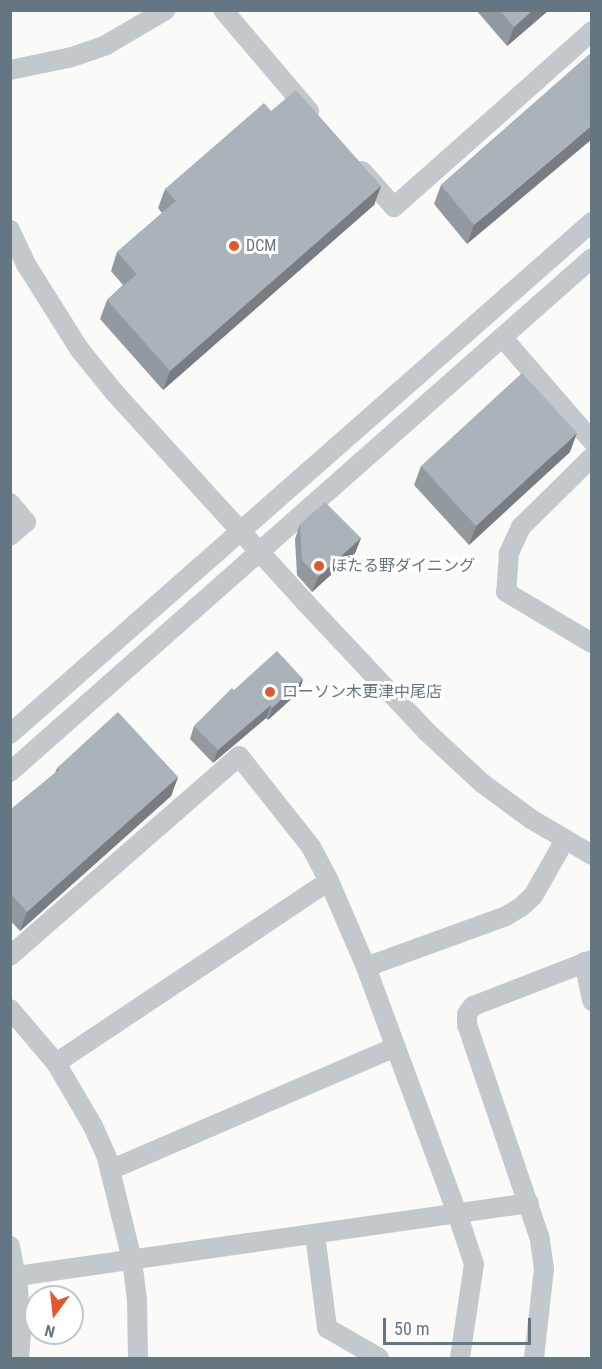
<!DOCTYPE html>
<meta charset="utf-8">
<style>
body{margin:0}
#map{position:relative;width:602px;height:1369px;overflow:hidden;background:#fafaf8;font-family:"Roboto Condensed","Noto Sans JP",sans-serif}
div>[style]{position:absolute}
.minor>*{height:20px;margin:-10px;padding:0 10px;transform-origin:10px;border-radius:10px;background:#c3c8cc}
.wall>*{inset:0;background:#929a9f}
.shaded-wall>*{inset:0;background:#777d82}
.building>*{inset:0;background:#aab3b9}
.dots>*{width:16px;height:16px;translate:-50% -50%;box-sizing:border-box;border:3px solid #fff;border-radius:50%}
span{translate:-50% -50%;white-space:nowrap;text-align:center;line-height:1.15;-webkit-text-stroke:6px #fff;paint-order:stroke}
.poi-label{font-size:16px;color:#657683}
.left{translate:0 -50%;text-align:left}
.frame{position:absolute;inset:0;border:12px solid #657683;pointer-events:none}
.north{position:absolute;left:24px;top:1285px;width:60px;height:60px;box-sizing:border-box;background:#fff;border:2px solid #c1c8cd;border-radius:50%;rotate:195deg;font-size:16px;font-weight:700;line-height:24px;text-align:center;color:#657683}
.north::after{content:'';display:block;margin:auto;width:21px;height:27px;background:#e4572e;clip-path:polygon(50% 0,100% 100%,50% 72%,0 100%)}
.scale{position:absolute;left:383px;top:1318px;width:148px;height:27px;box-sizing:border-box;border:3px solid #657683;border-top:0;padding-left:8px;font-size:18px;line-height:21px;white-space:nowrap;color:#657683;-webkit-text-stroke:4px #fff;paint-order:stroke}
</style>
<div id="map">
<div class="minor">
<i style="left:223px;top:10px;width:133px;rotate:49.6deg"></i>
<i style="left:10px;top:70px;width:63px;rotate:-11.8deg"></i>
<i style="left:72px;top:57px;width:36px;rotate:-19deg"></i>
<i style="left:106px;top:45px;width:69px;rotate:-30.3deg"></i>
<i style="left:362px;top:171px;width:48px;rotate:48.4deg"></i>
<i style="left:394px;top:207px;width:265px;rotate:-41.6deg"></i>
<i style="left:10px;top:230px;width:40px;rotate:65deg"></i>
<i style="left:27px;top:266px;width:99px;rotate:57.8deg"></i>
<i style="left:80px;top:350px;width:54px;rotate:51deg"></i>
<i style="left:114px;top:392px;width:284px;rotate:47.7deg"></i>
<i style="left:305px;top:602px;width:177px;rotate:46.8deg"></i>
<i style="left:426px;top:731px;width:76px;rotate:42.9deg"></i>
<i style="left:482px;top:783px;width:61px;rotate:36.3deg"></i>
<i style="left:531px;top:819px;width:71px;rotate:30.5deg"></i>
<i style="left:502px;top:337px;width:138px;rotate:49.1deg"></i>
<i style="left:592px;top:457px;width:100px;rotate:135.4deg"></i>
<i style="left:521px;top:527px;width:29px;rotate:115deg"></i>
<i style="left:509px;top:553px;width:39px;rotate:94deg"></i>
<i style="left:506px;top:592px;width:100px;rotate:30.7deg"></i>
<i style="left:10px;top:503px;width:25px;rotate:50deg"></i>
<i style="left:26px;top:522px;width:21px;rotate:139deg"></i>
<i style="left:10px;top:734px;width:775px;rotate:-41.34deg"></i>
<i style="left:10px;top:772px;width:776px;rotate:-41.45deg"></i>
<i style="left:10px;top:956px;width:304px;rotate:-41.1deg"></i>
<i style="left:239px;top:756px;width:116px;rotate:51.6deg"></i>
<i style="left:311px;top:847px;width:38px;rotate:62deg"></i>
<i style="left:329px;top:881px;width:94px;rotate:66.7deg"></i>
<i style="left:366px;top:967px;width:262px;rotate:69.7deg"></i>
<i style="left:457px;top:1213px;width:54px;rotate:71.6deg"></i>
<i style="left:474px;top:1264px;width:95px;rotate:98.5deg"></i>
<i style="left:584px;top:962px;width:40px;rotate:78deg"></i>
<i style="left:366px;top:967px;width:149px;rotate:-20deg"></i>
<i style="left:506px;top:916px;width:17px;rotate:-31deg"></i>
<i style="left:521px;top:907px;width:16px;rotate:-43deg"></i>
<i style="left:533px;top:896px;width:64px;rotate:-60.3deg"></i>
<i style="left:10px;top:1009px;width:71px;rotate:49.6deg"></i>
<i style="left:56px;top:1063px;width:73px;rotate:59.6deg"></i>
<i style="left:93px;top:1126px;width:35px;rotate:66deg"></i>
<i style="left:107px;top:1158px;width:105px;rotate:76.2deg"></i>
<i style="left:132px;top:1260px;width:40px;rotate:82.9deg"></i>
<i style="left:137px;top:1300px;width:58px;rotate:89deg"></i>
<i style="left:56px;top:1063px;width:328px;rotate:-33.7deg"></i>
<i style="left:110px;top:1170px;width:310px;rotate:-23.3deg"></i>
<i style="left:315px;top:1234px;width:95px;rotate:82.7deg"></i>
<i style="left:327px;top:1328px;width:60px;rotate:30deg"></i>
<i style="left:10px;top:1246px;width:44px;rotate:79.5deg"></i>
<i style="left:18px;top:1289px;width:43px;rotate:86deg"></i>
<i style="left:21px;top:1332px;width:26px;rotate:94deg"></i>
<i style="left:17px;top:1276px;width:517px;rotate:-8.11deg"></i>
<i style="left:534px;top:1358px;width:90px;rotate:-83.6deg"></i>
<i style="left:544px;top:1269px;width:30px;rotate:-98deg"></i>
<i style="left:540px;top:1239px;width:226px;rotate:-108.8deg"></i>
<i style="left:467px;top:1025px;width:11px;rotate:-90deg"></i>
<i style="left:467px;top:1014px;width:10px;rotate:-53deg"></i>
<i style="left:473px;top:1006px;width:128px;rotate:-21.1deg"></i>
</div>
<div class="wall">
<i style="clip-path:polygon(476px 10px,549px 10px,507px 46px)"></i>
<i style="clip-path:polygon(591px 53px,467px 244px,434px 204px,441px 185px)"></i>
<i style="clip-path:polygon(271px 111px,381px 186px,374px 205px,163px 390px,100px 319px,107px 300px,123px 285px,111px 271px,117px 252px,162px 213px,158px 208px,165px 189px)"></i>
<i style="clip-path:polygon(570px 452px,469px 545px,414px 485px,421px 466px)"></i>
<i style="clip-path:polygon(300px 524px,361px 538px,355px 553px,312px 592px,297px 575px,295px 539px)"></i>
<i style="clip-path:polygon(303px 679px,299px 692px,268px 720px,266px 718px,213px 763px,190px 739px,194px 726px,234px 690px)"></i>
<i style="clip-path:polygon(57px 768px,178px 777px,171px 796px,20px 931px,10px 920px,10px 810px,55px 773px)"></i>
</div>
<div class="shaded-wall">
<i style="clip-path:polygon(533px 10px,549px 10px,507px 46px,514px 27px)"></i>
<i style="clip-path:polygon(591px 126px,591px 140px,467px 244px,474px 225px)"></i>
<i style="clip-path:polygon(381px 186px,374px 205px,163px 390px,170px 371px)"></i>
<i style="clip-path:polygon(577px 433px,570px 452px,469px 545px,476px 526px)"></i>
<i style="clip-path:polygon(361px 538px,355px 553px,312px 592px,318px 577px)"></i>
<i style="clip-path:polygon(303px 679px,299px 692px,268px 720px,272px 708px)"></i>
<i style="clip-path:polygon(271px 705px,266px 718px,213px 763px,218px 750px)"></i>
<i style="clip-path:polygon(178px 777px,171px 796px,20px 931px,27px 912px)"></i>
</div>
<div class="building">
<i style="clip-path:polygon(500px 10px,533px 10px,514px 27px)"></i>
<i style="clip-path:polygon(591px 53px,591px 126px,474px 225px,441px 185px)"></i>
<i style="clip-path:polygon(296px 90px,381px 186px,170px 371px,107px 300px,137px 274px,117px 252px,176px 201px,165px 189px,264px 103px,271px 111px)"></i>
<i style="clip-path:polygon(522px 373px,577px 433px,476px 526px,421px 466px)"></i>
<i style="clip-path:polygon(325px 502px,361px 538px,318px 577px,302px 560px,300px 524px)"></i>
<i style="clip-path:polygon(277px 651px,303px 679px,272px 708px,271px 705px,218px 750px,194px 726px,232px 688px,234px 690px)"></i>
<i style="clip-path:polygon(118px 712px,178px 777px,27px 912px,10px 893px,10px 810px,59px 770px,57px 768px)"></i>
</div>
<div class="dots">
<i style="left:234px;top:246px;background:#e4572e"></i>
<i style="left:319px;top:566px;background:#e4572e"></i>
<i style="left:270px;top:692px;background:#e4572e"></i>
</div>
<div class="poi-label">
<span class="left" style="left:246px;top:246px">DCM</span>
<span class="left" style="left:331px;top:566px">ほたる野ダイニング</span>
<span class="left" style="left:282px;top:692px">ローソン木更津中尾店</span>
</div>
<div class="frame"></div>
<div class="north">N</div>
<div class="scale">50 m</div>
</div>
